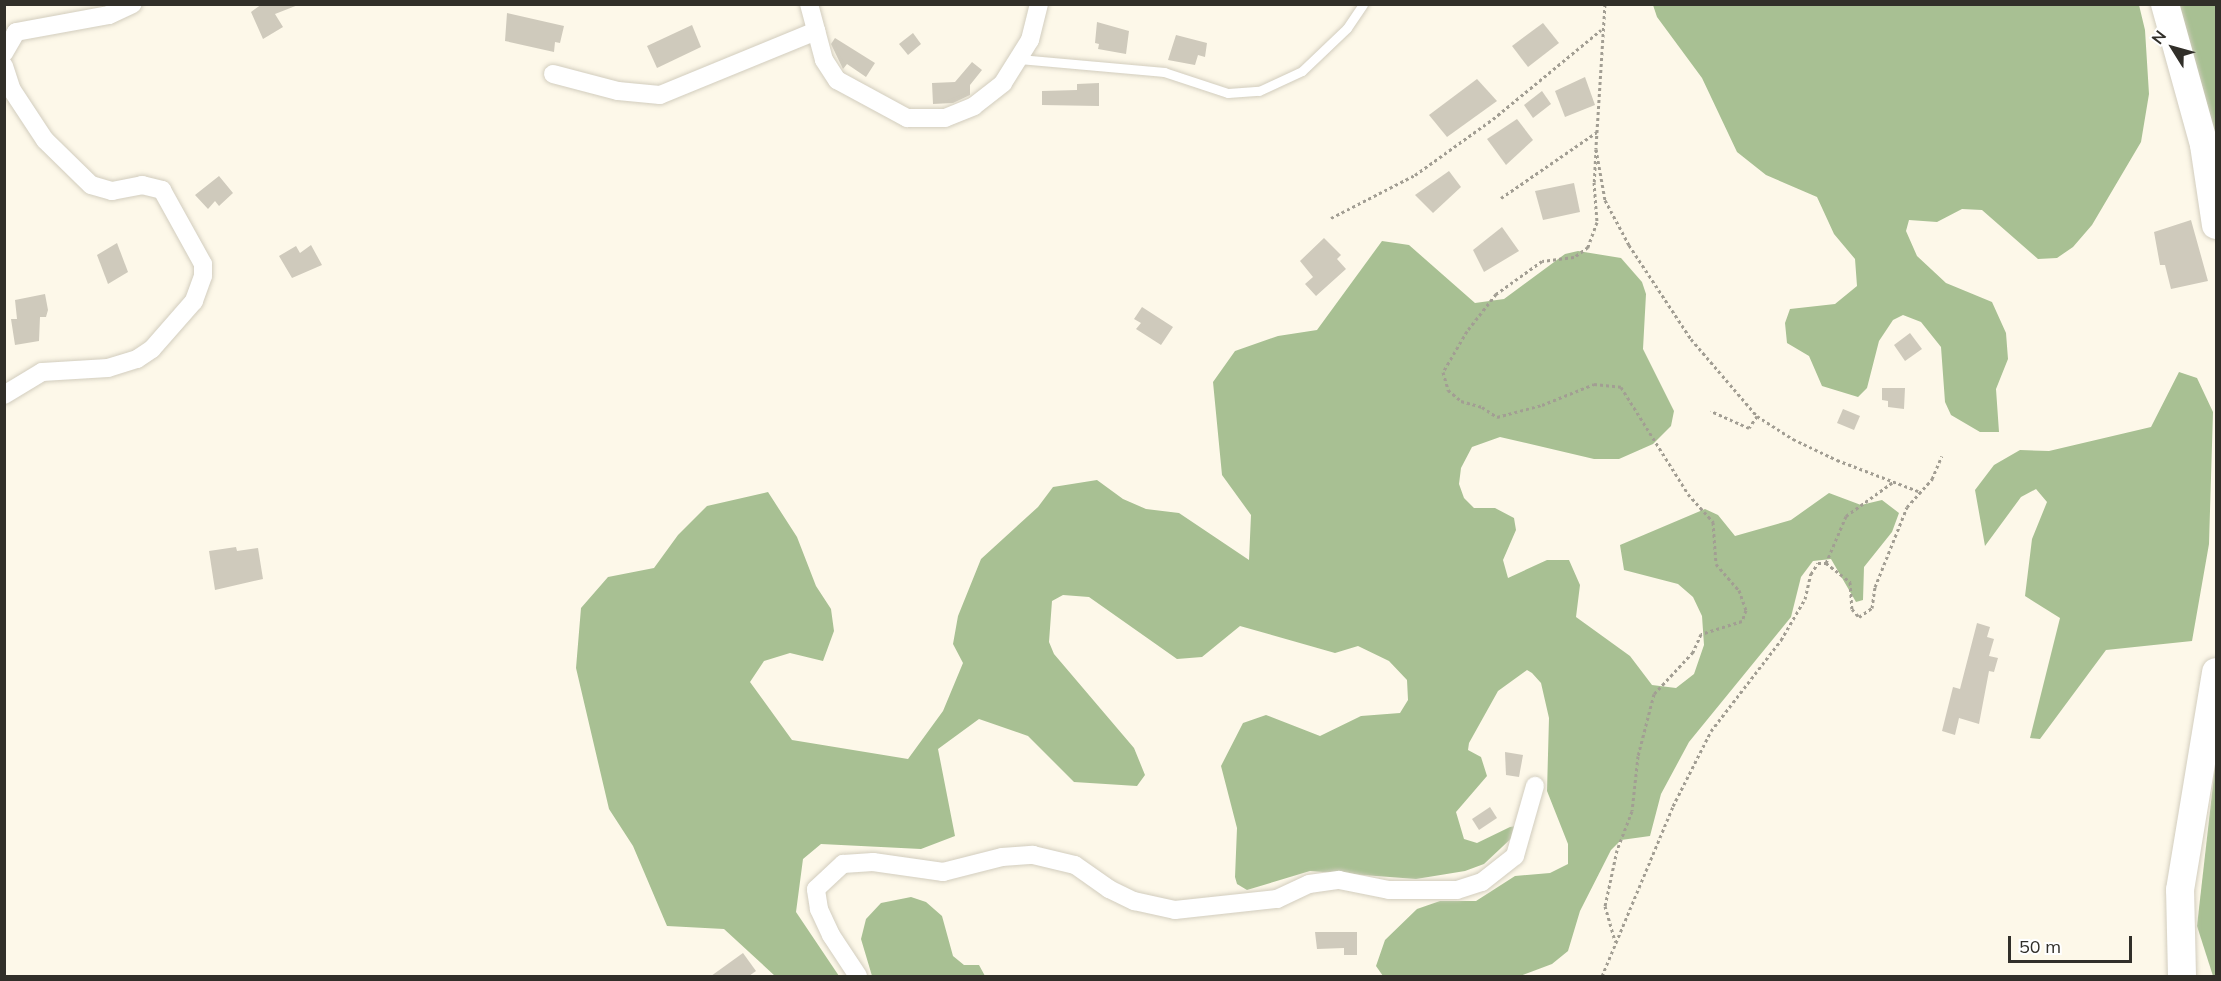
<!DOCTYPE html>
<style>
body{margin:0}
#map{position:relative;width:2221px;height:981px;overflow:hidden;background:#fdf8e9;font-family:Mulish,sans-serif}
div>[style]{position:absolute}
.forest>*{inset:0;background:#a8c093}
.building>*{inset:0;background:#cfcabc}
.path>*{height:3px;margin-top:-1.5px;transform-origin:0;background:repeating-linear-gradient(90deg,#a29e93 0 3px,transparent 0 6px)}
.roads{filter:drop-shadow(0 0 2px #d2cdbe) drop-shadow(0 0 2px #d2cdbe)}
.service>*{height:9px;margin:-4.5px;padding:0 4.5px;transform-origin:4.5px;border-radius:4.5px;background:#fff}
.minor>*{height:18px;margin:-9px;padding:0 9px;transform-origin:9px;border-radius:9px;background:#fff}
.primary>*{height:28px;margin:-14px;padding:0 14px;transform-origin:14px;border-radius:14px;background:#fff}
span{translate:-50% -50%;white-space:nowrap;text-align:center;line-height:1.15;-webkit-text-stroke:5px #fff;paint-order:stroke}
.frame{position:absolute;inset:0;border:6px solid #312f29;pointer-events:none}
.north{position:absolute;left:2143px;top:18px;width:60px;height:60px;-webkit-text-stroke:4px #fff;paint-order:stroke;rotate:307deg;font-size:16px;font-weight:700;line-height:24px;text-align:center;color:#312f29}
.north::after{content:'';display:block;margin:auto;width:21px;height:27px;background:#312f29;clip-path:polygon(50% 0,100% 100%,50% 72%,0 100%)}
.scale{position:absolute;left:2008px;top:936px;width:124px;height:27px;box-sizing:border-box;border:3px solid #312f29;border-top:0;padding-left:8px;font-size:18px;line-height:21px;white-space:nowrap;color:#312f29;-webkit-text-stroke:4px #fff;paint-order:stroke}
</style>
<div id="map">
<div class="forest">
<i style="clip-path:polygon(1653px 5px,2139px 5px,2145px 30px,2149px 94px,2141px 142px,2092px 225px,2073px 247px,2057px 258px,2038px 259px,1982px 210px,1962px 209px,1937px 222px,1909px 220px,1906px 231px,1917px 256px,1946px 283px,1992px 302px,2006px 333px,2008px 359px,1996px 389px,1999px 432px,1980px 432px,1951px 415px,1945px 402px,1941px 347px,1921px 322px,1903px 315px,1893px 320px,1879px 341px,1867px 388px,1858px 397px,1822px 386px,1809px 356px,1787px 343px,1785px 323px,1790px 309px,1835px 304px,1857px 286px,1855px 259px,1834px 234px,1817px 197px,1766px 175px,1737px 152px,1702px 78px,1657px 17px)"></i>
<i style="clip-path:polygon(2178px 5px,2216px 5px,2216px 155px)"></i>
<i style="clip-path:polygon(1382px 241px,1409px 245px,1475px 303px,1504px 299px,1565px 254px,1578px 251px,1621px 258px,1642px 282px,1646px 294px,1643px 349px,1674px 411px,1671px 426px,1653px 444px,1619px 459px,1594px 459px,1500px 437px,1472px 447px,1461px 468px,1459px 484px,1464px 498px,1474px 508px,1495px 508px,1514px 518px,1516px 530px,1503px 560px,1508px 578px,1547px 560px,1569px 560px,1580px 585px,1576px 617px,1630px 656px,1652px 685px,1676px 688px,1694px 674px,1704px 645px,1702px 616px,1693px 597px,1678px 584px,1624px 570px,1620px 545px,1705px 509px,1718px 515px,1735px 536px,1791px 520px,1829px 493px,1861px 505px,1882px 500px,1899px 513px,1892px 532px,1864px 567px,1863px 600px,1856px 602px,1831px 559px,1813px 561px,1801px 577px,1791px 617px,1689px 742px,1661px 794px,1650px 836px,1621px 840px,1611px 850px,1580px 911px,1568px 951px,1552px 964px,1520px 976px,1383px 976px,1376px 966px,1385px 940px,1417px 909px,1440px 901px,1476px 901px,1515px 876px,1550px 873px,1568px 864px,1568px 844px,1547px 791px,1549px 718px,1541px 683px,1532px 673px,1527px 670px,1498px 691px,1469px 743px,1468px 750px,1481px 757px,1487px 776px,1456px 812px,1464px 839px,1477px 843px,1510px 827px,1517px 826px,1518px 832px,1484px 864px,1465px 871px,1416px 879px,1310px 871px,1247px 890px,1237px 884px,1235px 877px,1237px 828px,1221px 766px,1243px 723px,1266px 715px,1320px 736px,1361px 716px,1400px 713px,1408px 700px,1407px 680px,1389px 661px,1358px 646px,1335px 653px,1240px 626px,1202px 657px,1177px 659px,1089px 597px,1063px 595px,1052px 601px,1049px 642px,1054px 654px,1134px 748px,1145px 775px,1137px 786px,1074px 782px,1028px 736px,979px 719px,938px 749px,955px 836px,921px 849px,821px 844px,803px 859px,796px 912px,839px 976px,775px 976px,724px 929px,667px 926px,633px 846px,609px 809px,576px 668px,581px 608px,608px 577px,654px 568px,678px 535px,707px 506px,768px 492px,797px 537px,816px 586px,831px 609px,834px 631px,823px 661px,790px 653px,764px 661px,750px 682px,792px 740px,908px 759px,943px 711px,963px 663px,953px 644px,958px 616px,981px 559px,1038px 507px,1053px 487px,1097px 480px,1123px 499px,1146px 509px,1179px 513px,1249px 560px,1251px 515px,1222px 475px,1213px 382px,1235px 351px,1278px 336px,1317px 330px)"></i>
<i style="clip-path:polygon(2179px 372px,2197px 378px,2213px 412px,2209px 544px,2192px 641px,2106px 650px,2040px 739px,2030px 738px,2060px 618px,2025px 596px,2032px 539px,2047px 502px,2036px 489px,2021px 497px,1985px 546px,1975px 490px,1994px 465px,2020px 450px,2049px 451px,2151px 427px)"></i>
<i style="clip-path:polygon(2216px 758px,2216px 976px,2213px 976px,2197px 926px)"></i>
<i style="clip-path:polygon(911px 897px,926px 902px,942px 916px,953px 956px,964px 965px,979px 965px,985px 976px,872px 976px,861px 939px,866px 919px,881px 903px)"></i>
</div>
<div class="building">
<i style="clip-path:polygon(262px 4px,298px 4px,298px 5px,275px 14px,283px 27px,263px 39px,251px 12px)"></i>
<i style="clip-path:polygon(507px 13px,564px 26px,560px 43px,555px 42px,554px 52px,505px 41px)"></i>
<i style="clip-path:polygon(1097px 22px,1129px 31px,1126px 54px,1098px 49px,1099px 44px,1095px 43px)"></i>
<i style="clip-path:polygon(1543px 23px,1559px 43px,1528px 67px,1512px 46px)"></i>
<i style="clip-path:polygon(692px 25px,701px 47px,657px 68px,647px 46px)"></i>
<i style="clip-path:polygon(913px 33px,921px 44px,908px 55px,899px 44px)"></i>
<i style="clip-path:polygon(1176px 35px,1207px 43px,1205px 57px,1198px 55px,1195px 65px,1168px 60px)"></i>
<i style="clip-path:polygon(835px 38px,875px 63px,866px 77px,847px 64px,843px 69px,831px 44px)"></i>
<i style="clip-path:polygon(972px 62px,982px 70px,970px 85px,970px 95px,953px 103px,933px 104px,932px 83px,955px 82px)"></i>
<i style="clip-path:polygon(1585px 77px,1595px 105px,1565px 117px,1555px 91px)"></i>
<i style="clip-path:polygon(1477px 79px,1497px 101px,1447px 137px,1429px 115px)"></i>
<i style="clip-path:polygon(1099px 83px,1099px 106px,1042px 105px,1042px 91px,1077px 90px,1077px 84px)"></i>
<i style="clip-path:polygon(1542px 91px,1551px 104px,1533px 118px,1524px 105px)"></i>
<i style="clip-path:polygon(1517px 119px,1533px 140px,1506px 165px,1487px 139px)"></i>
<i style="clip-path:polygon(1449px 171px,1461px 187px,1433px 213px,1415px 195px)"></i>
<i style="clip-path:polygon(219px 176px,233px 193px,219px 206px,215px 201px,208px 209px,195px 195px)"></i>
<i style="clip-path:polygon(1574px 183px,1580px 212px,1543px 220px,1535px 191px)"></i>
<i style="clip-path:polygon(2191px 220px,2208px 281px,2171px 289px,2165px 265px,2160px 265px,2154px 232px)"></i>
<i style="clip-path:polygon(1502px 227px,1519px 251px,1484px 272px,1473px 250px)"></i>
<i style="clip-path:polygon(1324px 238px,1341px 255px,1337px 259px,1346px 269px,1316px 296px,1305px 284px,1313px 277px,1300px 261px)"></i>
<i style="clip-path:polygon(117px 243px,128px 272px,108px 284px,97px 255px)"></i>
<i style="clip-path:polygon(311px 245px,322px 265px,292px 278px,279px 256px,296px 246px,300px 253px)"></i>
<i style="clip-path:polygon(45px 294px,48px 310px,46px 317px,40px 317px,39px 341px,15px 345px,11px 319px,17px 319px,15px 300px)"></i>
<i style="clip-path:polygon(1142px 307px,1173px 327px,1161px 345px,1136px 329px,1141px 323px,1134px 319px)"></i>
<i style="clip-path:polygon(1910px 333px,1922px 349px,1905px 361px,1894px 345px)"></i>
<i style="clip-path:polygon(1882px 388px,1905px 388px,1904px 409px,1888px 407px,1888px 401px,1882px 400px)"></i>
<i style="clip-path:polygon(1843px 409px,1860px 416px,1854px 430px,1837px 423px)"></i>
<i style="clip-path:polygon(236px 547px,237px 551px,258px 548px,263px 579px,215px 590px,209px 551px)"></i>
<i style="clip-path:polygon(1977px 623px,1990px 627px,1987px 637px,1994px 639px,1989px 656px,1998px 658px,1994px 672px,1989px 671px,1979px 724px,1959px 718px,1955px 735px,1942px 731px,1953px 687px,1960px 689px)"></i>
<i style="clip-path:polygon(1505px 752px,1523px 755px,1519px 777px,1506px 775px)"></i>
<i style="clip-path:polygon(1490px 807px,1497px 818px,1479px 830px,1472px 819px)"></i>
<i style="clip-path:polygon(1315px 932px,1357px 932px,1357px 955px,1344px 955px,1344px 948px,1317px 949px)"></i>
<i style="clip-path:polygon(743px 953px,756px 971px,749px 976px,711px 976px)"></i>
</div>
<div class="path">
<i style="left:1605px;top:4px;width:145px;rotate:93.6deg"></i>
<i style="left:1596px;top:149px;width:52px;rotate:80deg"></i>
<i style="left:1605px;top:200px;width:51px;rotate:61.9deg"></i>
<i style="left:1629px;top:245px;width:113px;rotate:56.6deg"></i>
<i style="left:1691px;top:339px;width:101px;rotate:49.4deg"></i>
<i style="left:1757px;top:416px;width:14px;rotate:124deg"></i>
<i style="left:1749px;top:428px;width:42px;rotate:-155.9deg"></i>
<i style="left:1596px;top:149px;width:33px;rotate:93deg"></i>
<i style="left:1594px;top:182px;width:40px;rotate:85.7deg"></i>
<i style="left:1597px;top:222px;width:27px;rotate:110deg"></i>
<i style="left:1588px;top:247px;width:17px;rotate:144deg"></i>
<i style="left:1574px;top:257px;width:32px;rotate:173deg"></i>
<i style="left:1542px;top:261px;width:57px;rotate:144.3deg"></i>
<i style="left:1496px;top:294px;width:47px;rotate:128.1deg"></i>
<i style="left:1467px;top:331px;width:48px;rotate:120.3deg"></i>
<i style="left:1443px;top:372px;width:19px;rotate:74deg"></i>
<i style="left:1448px;top:390px;width:17px;rotate:40deg"></i>
<i style="left:1461px;top:401px;width:22px;rotate:16deg"></i>
<i style="left:1482px;top:407px;width:18px;rotate:34deg"></i>
<i style="left:1497px;top:417px;width:47px;rotate:-14.9deg"></i>
<i style="left:1542px;top:405px;width:56px;rotate:-22deg"></i>
<i style="left:1594px;top:384px;width:27px;rotate:6deg"></i>
<i style="left:1621px;top:387px;width:126px;rotate:57.9deg"></i>
<i style="left:1688px;top:494px;width:38px;rotate:48deg"></i>
<i style="left:1713px;top:522px;width:42px;rotate:85.9deg"></i>
<i style="left:1716px;top:564px;width:35px;rotate:49deg"></i>
<i style="left:1739px;top:590px;width:21px;rotate:71deg"></i>
<i style="left:1746px;top:610px;width:12px;rotate:110deg"></i>
<i style="left:1742px;top:621px;width:43px;rotate:162.4deg"></i>
<i style="left:1701px;top:634px;width:20px;rotate:114deg"></i>
<i style="left:1693px;top:652px;width:57px;rotate:132.9deg"></i>
<i style="left:1654px;top:694px;width:64px;rotate:104.5deg"></i>
<i style="left:1638px;top:756px;width:55px;rotate:96.2deg"></i>
<i style="left:1632px;top:811px;width:42px;rotate:111deg"></i>
<i style="left:1617px;top:850px;width:57px;rotate:102.1deg"></i>
<i style="left:1605px;top:906px;width:37px;rotate:74deg"></i>
<i style="left:1501px;top:198px;width:116px;rotate:-34.5deg"></i>
<i style="left:1331px;top:218px;width:94px;rotate:-27.1deg"></i>
<i style="left:1415px;top:175px;width:96px;rotate:-35.7deg"></i>
<i style="left:1493px;top:119px;width:140px;rotate:-39.5deg"></i>
<i style="left:1757px;top:416px;width:43px;rotate:32.6deg"></i>
<i style="left:1793px;top:439px;width:49px;rotate:25.5deg"></i>
<i style="left:1837px;top:460px;width:87px;rotate:20.9deg"></i>
<i style="left:1826px;top:563px;width:51px;rotate:-66.9deg"></i>
<i style="left:1846px;top:516px;width:58px;rotate:-35.9deg"></i>
<i style="left:1602px;top:976px;width:184px;rotate:-67.3deg"></i>
<i style="left:1673px;top:806px;width:84px;rotate:-63.1deg"></i>
<i style="left:1711px;top:731px;width:115px;rotate:-52.4deg"></i>
<i style="left:1781px;top:640px;width:48px;rotate:-59.7deg"></i>
<i style="left:1805px;top:599px;width:26px;rotate:-77deg"></i>
<i style="left:1811px;top:574px;width:13px;rotate:-58deg"></i>
<i style="left:1818px;top:563px;width:8px"></i>
<i style="left:1826px;top:563px;width:31px;rotate:38deg"></i>
<i style="left:1850px;top:582px;width:27px;rotate:86deg"></i>
<i style="left:1852px;top:609px;width:11px;rotate:49deg"></i>
<i style="left:1859px;top:617px;width:16px;rotate:-35deg"></i>
<i style="left:1872px;top:608px;width:21px;rotate:-82deg"></i>
<i style="left:1875px;top:587px;width:86px;rotate:-68.2deg"></i>
<i style="left:1907px;top:507px;width:38px;rotate:-48deg"></i>
<i style="left:1932px;top:479px;width:25px;rotate:-67deg"></i>
</div>
<div class="roads">
<div class="service">
<i style="left:1019px;top:59px;width:146px;rotate:5.1deg"></i>
<i style="left:1164px;top:72px;width:67px;rotate:18.2deg"></i>
<i style="left:1228px;top:93px;width:31px;rotate:-4deg"></i>
<i style="left:1259px;top:91px;width:47px;rotate:-24.9deg"></i>
<i style="left:1302px;top:71px;width:62px;rotate:-43.7deg"></i>
<i style="left:1347px;top:28px;width:29px;rotate:-56deg"></i>
</div>
<div class="minor">
<i style="left:809px;top:4px;width:58px;rotate:75deg"></i>
<i style="left:824px;top:60px;width:24px;rotate:57deg"></i>
<i style="left:837px;top:80px;width:80px;rotate:28.5deg"></i>
<i style="left:907px;top:118px;width:38px"></i>
<i style="left:945px;top:118px;width:31px;rotate:-22deg"></i>
<i style="left:974px;top:106px;width:37px;rotate:-38deg"></i>
<i style="left:1003px;top:83px;width:51px;rotate:-57.9deg"></i>
<i style="left:1030px;top:40px;width:37px;rotate:-76deg"></i>
<i style="left:4px;top:53px;width:24px;rotate:-60deg"></i>
<i style="left:16px;top:32px;width:95px;rotate:-10.4deg"></i>
<i style="left:109px;top:15px;width:26px;rotate:-25deg"></i>
<i style="left:4px;top:66px;width:25px;rotate:72deg"></i>
<i style="left:12px;top:90px;width:60px;rotate:56.6deg"></i>
<i style="left:45px;top:140px;width:64px;rotate:44.4deg"></i>
<i style="left:91px;top:185px;width:22px;rotate:16deg"></i>
<i style="left:112px;top:191px;width:31px;rotate:-11deg"></i>
<i style="left:142px;top:185px;width:21px;rotate:14deg"></i>
<i style="left:162px;top:190px;width:85px;rotate:61deg"></i>
<i style="left:203px;top:264px;width:12px;rotate:90deg"></i>
<i style="left:203px;top:276px;width:27px;rotate:110deg"></i>
<i style="left:194px;top:301px;width:64px;rotate:131.2deg"></i>
<i style="left:152px;top:349px;width:18px;rotate:146deg"></i>
<i style="left:137px;top:359px;width:30px;rotate:163deg"></i>
<i style="left:108px;top:368px;width:66px;rotate:176.5deg"></i>
<i style="left:42px;top:372px;width:44px;rotate:148.8deg"></i>
<i style="left:553px;top:74px;width:67px;rotate:14.7deg"></i>
<i style="left:618px;top:91px;width:42px;rotate:5.4deg"></i>
<i style="left:660px;top:95px;width:169px;rotate:-22.3deg"></i>
<i style="left:858px;top:976px;width:49px;rotate:-123.4deg"></i>
<i style="left:831px;top:935px;width:29px;rotate:-115deg"></i>
<i style="left:819px;top:909px;width:20px;rotate:-99deg"></i>
<i style="left:816px;top:889px;width:37px;rotate:-43deg"></i>
<i style="left:843px;top:864px;width:30px;rotate:-4deg"></i>
<i style="left:873px;top:862px;width:71px;rotate:8.1deg"></i>
<i style="left:943px;top:872px;width:61px;rotate:-14.3deg"></i>
<i style="left:1002px;top:857px;width:31px;rotate:-4deg"></i>
<i style="left:1033px;top:855px;width:43px;rotate:13.4deg"></i>
<i style="left:1075px;top:865px;width:42px;rotate:35.2deg"></i>
<i style="left:1109px;top:889px;width:28px;rotate:26deg"></i>
<i style="left:1134px;top:901px;width:42px;rotate:12.4deg"></i>
<i style="left:1175px;top:910px;width:103px;rotate:-6.2deg"></i>
<i style="left:1277px;top:899px;width:35px;rotate:-25deg"></i>
<i style="left:1309px;top:884px;width:30px;rotate:-8deg"></i>
<i style="left:1339px;top:880px;width:51px;rotate:11.3deg"></i>
<i style="left:1389px;top:890px;width:68px"></i>
<i style="left:1457px;top:890px;width:26px;rotate:-18deg"></i>
<i style="left:1482px;top:882px;width:42px;rotate:-38.2deg"></i>
<i style="left:1515px;top:856px;width:73px;rotate:-74.1deg"></i>
</div>
<div class="primary">
<i style="left:2165px;top:4px;width:146px;rotate:74.5deg"></i>
<i style="left:2204px;top:145px;width:81px;rotate:81.5deg"></i>
<i style="left:2182px;top:976px;width:86px;rotate:-91.3deg"></i>
<i style="left:2180px;top:890px;width:221px;rotate:-80.6deg"></i>
</div>
</div>
<div class="frame"></div>
<div class="north">N</div>
<div class="scale">50 m</div>
</div>
